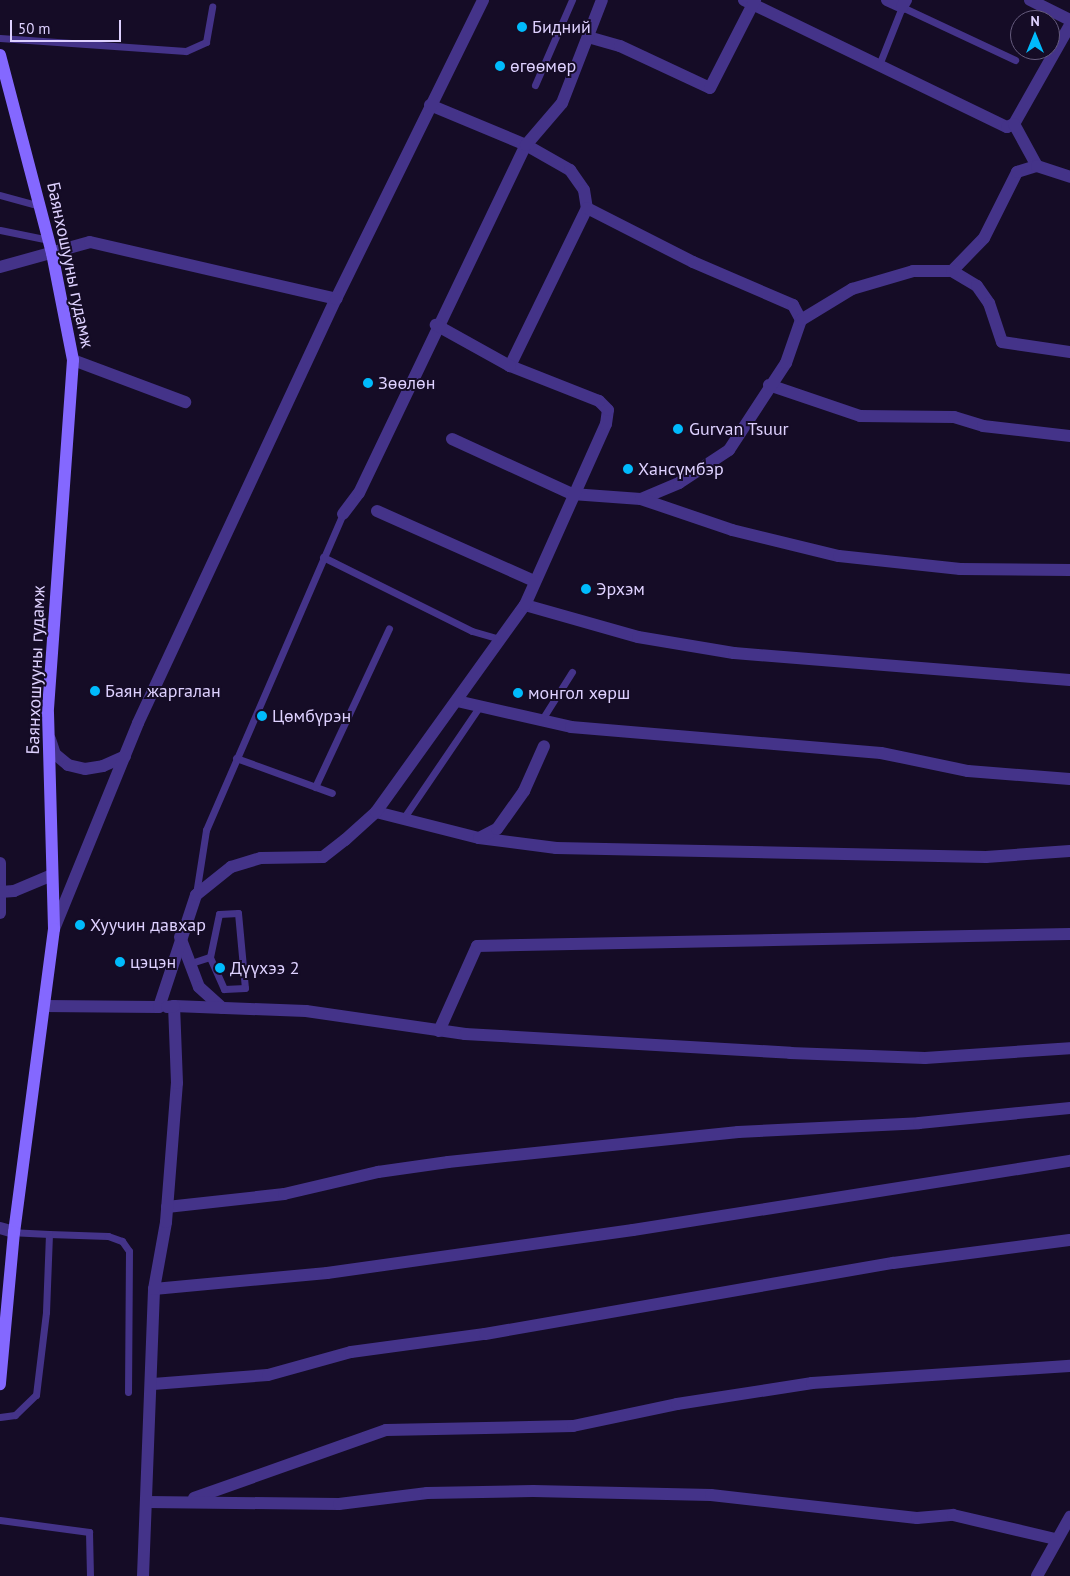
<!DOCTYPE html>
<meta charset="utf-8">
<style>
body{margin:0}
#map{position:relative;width:1070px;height:1576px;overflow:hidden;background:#150c26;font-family:"PT Sans",sans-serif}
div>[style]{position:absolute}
.service>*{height:7px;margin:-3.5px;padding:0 3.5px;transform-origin:3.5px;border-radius:3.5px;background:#443389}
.minor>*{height:12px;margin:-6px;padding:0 6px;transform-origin:6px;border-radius:6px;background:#443389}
.tertiary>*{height:12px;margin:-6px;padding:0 6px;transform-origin:6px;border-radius:6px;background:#443389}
.secondary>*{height:12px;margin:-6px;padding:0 6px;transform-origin:6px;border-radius:6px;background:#8468ff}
.dots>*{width:14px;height:14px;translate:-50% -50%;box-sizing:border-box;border:2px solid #150c26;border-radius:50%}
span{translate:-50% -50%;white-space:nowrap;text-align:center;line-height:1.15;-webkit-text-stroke:4px #150c26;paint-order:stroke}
.poi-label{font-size:18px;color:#ded1ff}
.left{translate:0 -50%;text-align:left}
.street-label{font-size:18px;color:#ded1ff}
.north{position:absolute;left:1010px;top:10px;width:50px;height:50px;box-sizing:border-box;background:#150c26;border:1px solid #655b7d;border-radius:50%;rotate:0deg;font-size:14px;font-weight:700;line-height:20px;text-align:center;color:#ded1ff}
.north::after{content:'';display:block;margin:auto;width:18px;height:22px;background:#00bbfc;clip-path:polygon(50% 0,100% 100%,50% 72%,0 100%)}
.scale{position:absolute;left:10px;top:20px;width:111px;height:22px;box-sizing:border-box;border:2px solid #ded1ff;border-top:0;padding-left:6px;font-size:15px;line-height:18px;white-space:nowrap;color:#ded1ff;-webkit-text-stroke:4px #150c26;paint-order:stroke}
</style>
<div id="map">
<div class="service">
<i style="left:0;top:38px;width:186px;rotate:4deg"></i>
<i style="left:186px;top:51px;width:22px;rotate:-24deg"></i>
<i style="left:206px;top:42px;width:36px;rotate:-80deg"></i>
<i style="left:879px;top:65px;width:62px;rotate:-68.4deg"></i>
<i style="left:902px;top:7px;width:125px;rotate:25.1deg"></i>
<i style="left:535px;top:85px;width:93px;rotate:-66.5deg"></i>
<i style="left:0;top:195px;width:41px;rotate:15.4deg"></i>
<i style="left:0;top:230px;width:50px;rotate:11.5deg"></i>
<i style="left:323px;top:557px;width:166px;rotate:26.4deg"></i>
<i style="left:472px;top:631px;width:29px;rotate:16deg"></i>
<i style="left:541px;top:721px;width:58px;rotate:-57.7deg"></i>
<i style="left:236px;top:758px;width:102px;rotate:20deg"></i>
<i style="left:315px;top:787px;width:175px;rotate:-65deg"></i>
<i style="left:403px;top:819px;width:135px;rotate:-55.8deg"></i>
<i style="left:196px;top:894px;width:65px;rotate:-81.1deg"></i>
<i style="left:206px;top:830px;width:344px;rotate:-66.6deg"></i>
<i style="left:188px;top:964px;width:23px;rotate:-18deg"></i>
<i style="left:210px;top:957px;width:44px;rotate:-78.2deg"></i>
<i style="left:219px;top:914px;width:19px;rotate:-3deg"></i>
<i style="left:238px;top:913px;width:75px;rotate:84.7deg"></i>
<i style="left:245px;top:988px;width:21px;rotate:177deg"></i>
<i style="left:224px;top:989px;width:35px;rotate:-114deg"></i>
<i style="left:49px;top:1234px;width:59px;rotate:1.9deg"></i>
<i style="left:108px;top:1236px;width:15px;rotate:20deg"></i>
<i style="left:122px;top:1241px;width:12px;rotate:55deg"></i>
<i style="left:129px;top:1251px;width:141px;rotate:90.4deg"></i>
<i style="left:0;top:1417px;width:15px;rotate:-8deg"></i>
<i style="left:15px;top:1415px;width:29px;rotate:-44deg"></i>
<i style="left:36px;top:1395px;width:84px;rotate:-83.1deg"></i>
<i style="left:46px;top:1312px;width:78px;rotate:-87.8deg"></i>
<i style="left:49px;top:1234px;width:35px;rotate:-177deg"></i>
<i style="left:0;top:1520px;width:90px;rotate:7.7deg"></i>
<i style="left:89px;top:1532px;width:44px;rotate:88.7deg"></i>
</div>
<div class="minor">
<i style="left:744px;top:0;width:292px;rotate:25.8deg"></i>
<i style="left:1007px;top:127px;width:8px;rotate:-23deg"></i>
<i style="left:1014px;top:124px;width:114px;rotate:-60.5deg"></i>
<i style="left:887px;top:0;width:17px;rotate:25deg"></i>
<i style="left:902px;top:7px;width:8px;rotate:-60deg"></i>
<i style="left:1030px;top:0;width:45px;rotate:26.6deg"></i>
<i style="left:588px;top:37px;width:33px;rotate:16deg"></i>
<i style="left:620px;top:46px;width:99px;rotate:25deg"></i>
<i style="left:710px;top:88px;width:99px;rotate:-62.9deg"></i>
<i style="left:430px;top:105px;width:104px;rotate:22.6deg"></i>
<i style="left:526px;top:145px;width:51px;rotate:29.6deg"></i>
<i style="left:570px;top:170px;width:24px;rotate:55deg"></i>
<i style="left:584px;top:190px;width:18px;rotate:81deg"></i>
<i style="left:587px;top:208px;width:176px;rotate:116deg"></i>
<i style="left:1014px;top:124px;width:48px;rotate:61.3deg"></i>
<i style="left:587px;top:208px;width:119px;rotate:27deg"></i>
<i style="left:693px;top:262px;width:109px;rotate:23.3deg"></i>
<i style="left:793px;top:305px;width:17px;rotate:62deg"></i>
<i style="left:0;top:267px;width:93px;rotate:-15.5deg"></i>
<i style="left:90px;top:242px;width:253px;rotate:13deg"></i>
<i style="left:952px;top:271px;width:46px;rotate:-45.9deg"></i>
<i style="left:984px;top:238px;width:74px;rotate:-63.4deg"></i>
<i style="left:1017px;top:172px;width:21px;rotate:-17deg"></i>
<i style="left:1037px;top:166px;width:35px;rotate:18deg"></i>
<i style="left:73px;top:360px;width:120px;rotate:20.6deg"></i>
<i style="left:769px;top:385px;width:96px;rotate:18.8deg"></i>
<i style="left:860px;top:416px;width:94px;rotate:0.6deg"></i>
<i style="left:954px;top:417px;width:30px;rotate:17deg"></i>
<i style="left:983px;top:426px;width:88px;rotate:6.6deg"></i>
<i style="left:452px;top:439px;width:132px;rotate:24.6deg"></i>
<i style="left:572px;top:494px;width:69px;rotate:4.1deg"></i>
<i style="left:641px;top:499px;width:41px;rotate:-22.8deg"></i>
<i style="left:679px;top:483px;width:60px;rotate:-33.4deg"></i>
<i style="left:729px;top:450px;width:104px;rotate:-56.8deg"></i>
<i style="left:786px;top:363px;width:46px;rotate:-70.8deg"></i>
<i style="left:801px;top:320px;width:60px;rotate:-31.3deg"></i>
<i style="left:852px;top:289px;width:64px;rotate:-16.4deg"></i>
<i style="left:913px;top:271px;width:39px"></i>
<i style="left:952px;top:271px;width:29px;rotate:31deg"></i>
<i style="left:977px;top:286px;width:21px;rotate:55deg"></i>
<i style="left:989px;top:303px;width:41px;rotate:71.6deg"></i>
<i style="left:1002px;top:342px;width:69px;rotate:8.4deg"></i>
<i style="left:641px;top:499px;width:96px;rotate:18.8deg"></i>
<i style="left:732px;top:530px;width:110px;rotate:13.7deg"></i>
<i style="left:839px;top:556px;width:122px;rotate:6.1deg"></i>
<i style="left:960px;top:569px;width:110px;rotate:0.5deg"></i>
<i style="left:377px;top:511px;width:172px;rotate:24deg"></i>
<i style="left:343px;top:514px;width:26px;rotate:-53deg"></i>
<i style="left:359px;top:493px;width:386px;rotate:-64.4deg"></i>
<i style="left:526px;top:145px;width:55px;rotate:-49.4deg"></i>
<i style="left:562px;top:103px;width:110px;rotate:-68.8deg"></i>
<i style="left:525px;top:605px;width:117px;rotate:15.8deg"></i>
<i style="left:638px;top:637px;width:97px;rotate:9.5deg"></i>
<i style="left:734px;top:653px;width:337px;rotate:4.6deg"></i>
<i style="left:457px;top:701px;width:117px;rotate:12.8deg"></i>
<i style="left:571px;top:727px;width:311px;rotate:4.8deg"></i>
<i style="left:881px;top:753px;width:89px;rotate:11.7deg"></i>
<i style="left:968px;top:771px;width:102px;rotate:4.5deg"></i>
<i style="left:376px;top:812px;width:106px;rotate:14.2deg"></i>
<i style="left:479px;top:838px;width:78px;rotate:7.4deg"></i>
<i style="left:556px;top:848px;width:430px;rotate:1.2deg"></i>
<i style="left:986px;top:857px;width:84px;rotate:-4.1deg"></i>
<i style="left:479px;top:838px;width:20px;rotate:-27deg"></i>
<i style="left:497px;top:829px;width:47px;rotate:-54.6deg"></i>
<i style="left:524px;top:791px;width:49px;rotate:-66deg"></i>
<i style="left:0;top:863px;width:50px;rotate:90deg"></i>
<i style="left:0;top:892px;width:14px;rotate:-4deg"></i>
<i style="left:14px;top:891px;width:41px;rotate:-22.8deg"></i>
<i style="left:180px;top:937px;width:53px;rotate:69.2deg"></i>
<i style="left:199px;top:987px;width:31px;rotate:42deg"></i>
<i style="left:44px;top:1006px;width:115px;rotate:0.5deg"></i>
<i style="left:159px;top:1007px;width:118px;rotate:-71.7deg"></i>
<i style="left:196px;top:895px;width:45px;rotate:-38.7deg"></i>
<i style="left:231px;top:867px;width:31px;rotate:-17deg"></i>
<i style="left:261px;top:858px;width:62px;rotate:-0.9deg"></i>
<i style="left:323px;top:857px;width:28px;rotate:-38deg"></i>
<i style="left:345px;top:840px;width:42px;rotate:-42.1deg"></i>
<i style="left:376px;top:812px;width:255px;rotate:-54.3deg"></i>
<i style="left:525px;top:605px;width:198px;rotate:-65.9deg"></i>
<i style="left:606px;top:424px;width:14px;rotate:-82deg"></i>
<i style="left:608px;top:410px;width:13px;rotate:-135deg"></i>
<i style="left:599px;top:401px;width:96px;rotate:-158.5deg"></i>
<i style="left:510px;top:366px;width:85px;rotate:-151deg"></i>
<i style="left:174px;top:1006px;width:132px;rotate:2.2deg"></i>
<i style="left:306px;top:1011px;width:161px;rotate:8.2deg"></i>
<i style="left:465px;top:1034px;width:326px;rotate:3.3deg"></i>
<i style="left:790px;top:1053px;width:135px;rotate:2.1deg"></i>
<i style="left:925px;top:1058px;width:145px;rotate:-3.9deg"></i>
<i style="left:439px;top:1031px;width:93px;rotate:-65.9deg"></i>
<i style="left:477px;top:946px;width:593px;rotate:-1.16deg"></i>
<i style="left:167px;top:1207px;width:118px;rotate:-6.3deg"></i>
<i style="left:284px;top:1194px;width:97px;rotate:-13.2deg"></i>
<i style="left:378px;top:1172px;width:71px;rotate:-8.1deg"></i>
<i style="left:448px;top:1162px;width:292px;rotate:-5.9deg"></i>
<i style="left:738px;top:1132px;width:181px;rotate:-2.8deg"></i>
<i style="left:919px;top:1123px;width:152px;rotate:-5.7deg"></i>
<i style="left:0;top:1228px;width:15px;rotate:16deg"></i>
<i style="left:154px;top:1289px;width:174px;rotate:-5.3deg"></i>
<i style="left:327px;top:1273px;width:309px;rotate:-8deg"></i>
<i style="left:633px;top:1230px;width:442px;rotate:-9deg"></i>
<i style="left:153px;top:1384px;width:115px;rotate:-4.5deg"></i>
<i style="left:268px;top:1375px;width:86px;rotate:-15.5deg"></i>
<i style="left:351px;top:1352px;width:135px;rotate:-7.7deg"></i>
<i style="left:485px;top:1334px;width:414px;rotate:-9.9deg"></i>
<i style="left:893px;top:1263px;width:178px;rotate:-7.4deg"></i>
<i style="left:194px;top:1498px;width:204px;rotate:-19.5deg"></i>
<i style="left:386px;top:1430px;width:187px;rotate:-1.2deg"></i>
<i style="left:573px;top:1426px;width:106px;rotate:-11.9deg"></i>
<i style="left:677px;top:1404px;width:137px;rotate:-8.8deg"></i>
<i style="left:812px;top:1383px;width:259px;rotate:-3.8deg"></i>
<i style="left:147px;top:1502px;width:192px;rotate:0.6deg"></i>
<i style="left:339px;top:1504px;width:89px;rotate:-7.1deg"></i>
<i style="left:427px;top:1493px;width:106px;rotate:-1.1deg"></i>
<i style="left:533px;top:1491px;width:178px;rotate:1.3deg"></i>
<i style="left:711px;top:1495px;width:207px;rotate:6.4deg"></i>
<i style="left:917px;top:1518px;width:36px;rotate:-5deg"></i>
<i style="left:953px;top:1515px;width:105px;rotate:13.2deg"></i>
<i style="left:143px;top:1576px;width:287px;rotate:-87.8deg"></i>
<i style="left:154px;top:1289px;width:68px;rotate:-79.8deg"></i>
<i style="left:166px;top:1222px;width:139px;rotate:-85.5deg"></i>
<i style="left:177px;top:1083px;width:77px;rotate:-92.2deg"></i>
<i style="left:174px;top:1006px;width:7px;rotate:172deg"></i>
<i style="left:1037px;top:1576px;width:68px;rotate:-60.8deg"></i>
</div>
<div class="tertiary">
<i style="left:50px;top:739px;width:16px;rotate:72deg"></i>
<i style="left:55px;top:754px;width:17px;rotate:40deg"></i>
<i style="left:68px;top:765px;width:17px;rotate:13deg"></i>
<i style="left:85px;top:769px;width:18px;rotate:-9deg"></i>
<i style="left:103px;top:766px;width:24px;rotate:-24deg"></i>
<i style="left:54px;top:929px;width:222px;rotate:-67.8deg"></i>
<i style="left:138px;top:723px;width:468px;rotate:-65deg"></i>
<i style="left:336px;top:299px;width:333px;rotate:-63.8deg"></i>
</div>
<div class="secondary">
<i style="left:0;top:55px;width:205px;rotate:75.3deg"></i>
<i style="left:52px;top:253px;width:109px;rotate:78.9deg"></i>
<i style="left:73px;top:360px;width:354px;rotate:94.1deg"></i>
<i style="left:48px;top:713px;width:216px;rotate:88.4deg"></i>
<i style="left:54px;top:929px;width:306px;rotate:97.5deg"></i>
<i style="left:14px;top:1232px;width:153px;rotate:95.3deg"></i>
</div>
<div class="dots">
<i style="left:522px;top:27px;background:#00bbfc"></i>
<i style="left:500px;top:66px;background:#00bbfc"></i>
<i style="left:368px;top:383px;background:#00bbfc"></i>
<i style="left:678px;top:429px;background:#00bbfc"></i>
<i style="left:628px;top:469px;background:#00bbfc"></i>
<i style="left:586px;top:589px;background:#00bbfc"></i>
<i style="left:95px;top:691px;background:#00bbfc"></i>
<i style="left:518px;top:693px;background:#00bbfc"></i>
<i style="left:262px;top:716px;background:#00bbfc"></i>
<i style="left:80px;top:925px;background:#00bbfc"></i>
<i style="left:120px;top:962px;background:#00bbfc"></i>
<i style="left:220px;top:968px;background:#00bbfc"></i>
</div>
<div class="poi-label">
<span class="left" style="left:532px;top:27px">Бидний</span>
<span class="left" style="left:510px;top:66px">өгөөмөр</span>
<span class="left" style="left:378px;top:383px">Зөөлөн</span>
<span class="left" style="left:689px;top:429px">Gurvan Tsuur</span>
<span class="left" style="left:638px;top:469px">Хансүмбэр</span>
<span class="left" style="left:596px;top:589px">Эрхэм</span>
<span class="left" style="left:105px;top:691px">Баян жаргалан</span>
<span class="left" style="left:528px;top:693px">монгол хөрш</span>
<span class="left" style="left:272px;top:716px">Цөмбүрэн</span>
<span class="left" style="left:90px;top:925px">Хуучин давхар</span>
<span class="left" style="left:130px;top:962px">цэцэн</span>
<span class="left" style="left:230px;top:968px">Дүүхээ 2</span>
</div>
<div class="street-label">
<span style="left:70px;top:265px;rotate:78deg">Баянхошууны гудамж</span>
<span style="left:36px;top:670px;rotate:-88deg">Баянхошууны гудамж</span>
</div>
<div class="north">N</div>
<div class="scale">50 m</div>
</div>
